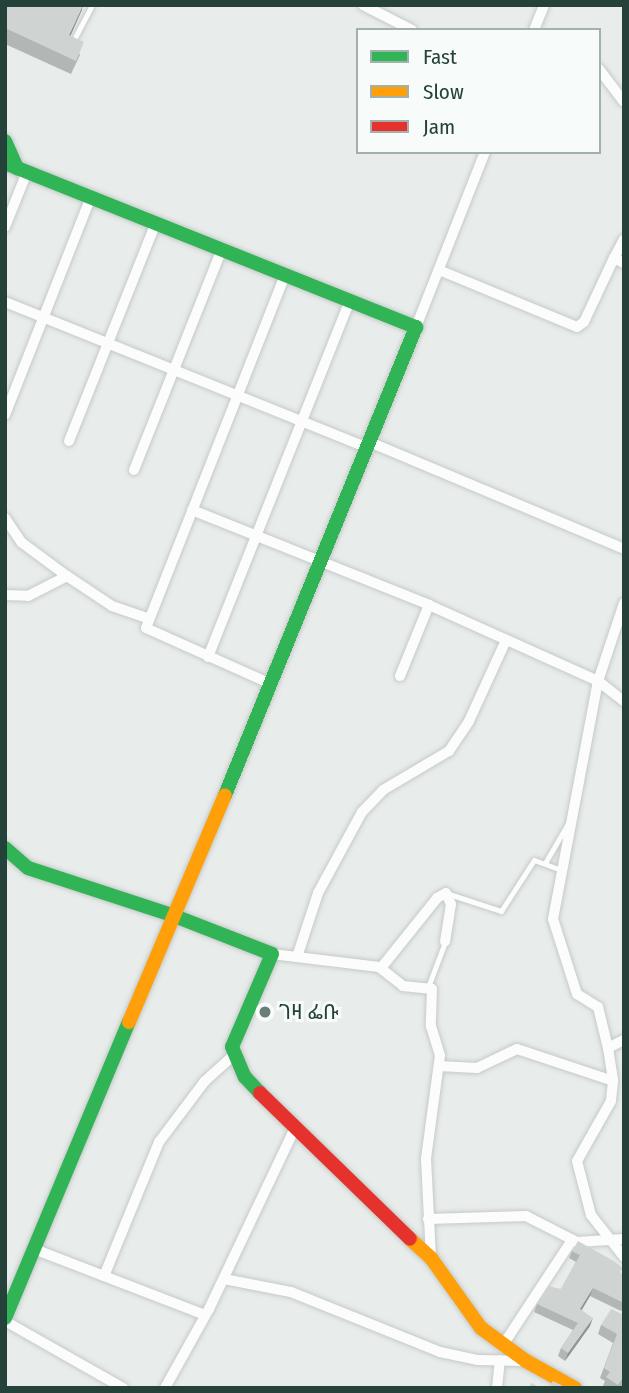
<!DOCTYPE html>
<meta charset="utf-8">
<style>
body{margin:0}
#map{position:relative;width:629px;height:1393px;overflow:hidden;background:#e8edeb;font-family:"Fira Sans Condensed","Noto Sans Ethiopic",sans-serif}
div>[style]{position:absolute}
.roads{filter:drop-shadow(0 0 2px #c5cac8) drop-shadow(0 0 2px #c5cac8)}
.lane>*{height:5px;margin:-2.5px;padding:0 2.5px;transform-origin:2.5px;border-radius:2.5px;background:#fcfcfc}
.street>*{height:10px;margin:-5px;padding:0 5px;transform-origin:5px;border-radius:5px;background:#fcfcfc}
.fast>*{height:14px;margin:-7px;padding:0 7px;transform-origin:7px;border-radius:7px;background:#30b455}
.slow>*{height:14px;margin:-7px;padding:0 7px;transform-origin:7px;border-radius:7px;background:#ff9f0a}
.jam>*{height:14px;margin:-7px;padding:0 7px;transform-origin:7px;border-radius:7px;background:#e5322d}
.wall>*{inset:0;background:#b2b6b5}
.shaded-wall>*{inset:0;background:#919493}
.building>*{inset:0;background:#cfd4d2}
.dots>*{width:19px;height:19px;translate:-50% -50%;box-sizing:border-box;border:4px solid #f7fbf9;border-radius:50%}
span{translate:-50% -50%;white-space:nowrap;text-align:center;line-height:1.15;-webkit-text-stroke:6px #f7fbf9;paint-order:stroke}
.poi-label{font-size:21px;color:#24423a}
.left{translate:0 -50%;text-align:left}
.frame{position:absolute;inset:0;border:7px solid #24423a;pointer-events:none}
.legend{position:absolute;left:356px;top:28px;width:245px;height:126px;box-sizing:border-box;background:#f7fbf9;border:2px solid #a3b1ad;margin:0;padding:9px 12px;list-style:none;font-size:21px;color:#24423a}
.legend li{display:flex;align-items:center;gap:14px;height:35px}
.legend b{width:35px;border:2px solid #a3b1ad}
</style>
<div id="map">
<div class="roads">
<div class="lane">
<i style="left:72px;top:43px;width:43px;rotate:-62.2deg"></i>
<i style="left:545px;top:863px;width:44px;rotate:-59.9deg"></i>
<i style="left:449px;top:894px;width:55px;rotate:18.1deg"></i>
<i style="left:501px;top:911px;width:61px;rotate:-57.1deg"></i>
<i style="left:534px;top:860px;width:27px;rotate:20deg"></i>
<i style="left:428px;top:987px;width:48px;rotate:-69.3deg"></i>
</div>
<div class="street">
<i style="left:363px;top:5px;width:55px;rotate:27deg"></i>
<i style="left:534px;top:30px;width:27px;rotate:-68deg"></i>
<i style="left:599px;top:69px;width:41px;rotate:52.9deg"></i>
<i style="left:5px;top:227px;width:59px;rotate:-68.2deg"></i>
<i style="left:614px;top:258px;width:21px;rotate:-62deg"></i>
<i style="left:439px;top:270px;width:149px;rotate:22.4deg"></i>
<i style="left:577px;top:327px;width:9px;rotate:-36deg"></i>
<i style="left:584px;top:322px;width:71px;rotate:-64.9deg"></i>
<i style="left:614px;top:258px;width:11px;rotate:27deg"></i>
<i style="left:5px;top:302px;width:392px;rotate:21.9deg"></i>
<i style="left:416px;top:327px;width:188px;rotate:-68.5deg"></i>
<i style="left:5px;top:415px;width:234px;rotate:-68.5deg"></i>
<i style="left:69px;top:441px;width:236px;rotate:-68.3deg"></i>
<i style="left:372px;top:443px;width:273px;rotate:22.8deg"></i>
<i style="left:134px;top:470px;width:238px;rotate:-68.3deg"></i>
<i style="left:192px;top:510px;width:255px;rotate:21.8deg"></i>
<i style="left:429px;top:605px;width:185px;rotate:24.2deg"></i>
<i style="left:598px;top:681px;width:33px;rotate:38deg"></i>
<i style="left:5px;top:518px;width:29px;rotate:56deg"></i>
<i style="left:21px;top:542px;width:57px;rotate:36.5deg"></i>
<i style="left:67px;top:576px;width:54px;rotate:33.7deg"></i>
<i style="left:112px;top:606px;width:37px;rotate:19deg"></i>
<i style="left:5px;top:595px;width:23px;rotate:2deg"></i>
<i style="left:28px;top:596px;width:44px;rotate:-27.1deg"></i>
<i style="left:624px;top:603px;width:82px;rotate:108.4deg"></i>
<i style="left:598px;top:681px;width:242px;rotate:100.7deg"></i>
<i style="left:553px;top:919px;width:79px;rotate:72.3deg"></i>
<i style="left:577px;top:994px;width:25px;rotate:32deg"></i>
<i style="left:598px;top:1007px;width:42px;rotate:76.3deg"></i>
<i style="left:608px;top:1048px;width:33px;rotate:81deg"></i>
<i style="left:613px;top:1081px;width:20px;rotate:96deg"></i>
<i style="left:611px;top:1101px;width:69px;rotate:119.5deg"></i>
<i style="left:577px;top:1161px;width:56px;rotate:75.5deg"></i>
<i style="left:591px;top:1215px;width:53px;rotate:51.8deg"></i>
<i style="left:208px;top:657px;width:383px;rotate:-68.3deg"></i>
<i style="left:400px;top:676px;width:77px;rotate:-67.8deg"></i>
<i style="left:271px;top:684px;width:137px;rotate:-155.9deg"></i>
<i style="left:146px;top:628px;width:379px;rotate:-68.5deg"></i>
<i style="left:272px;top:954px;width:108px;rotate:6.9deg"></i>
<i style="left:379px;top:967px;width:31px;rotate:38deg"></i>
<i style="left:403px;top:986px;width:29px;rotate:6deg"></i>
<i style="left:432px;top:989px;width:37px;rotate:92deg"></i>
<i style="left:431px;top:1026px;width:30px;rotate:73deg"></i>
<i style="left:440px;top:1055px;width:105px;rotate:97.7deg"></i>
<i style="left:426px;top:1159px;width:99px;rotate:87.1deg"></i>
<i style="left:297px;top:957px;width:67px;rotate:-71.8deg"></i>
<i style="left:318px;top:893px;width:92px;rotate:-61.5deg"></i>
<i style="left:362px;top:812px;width:30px;rotate:-46deg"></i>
<i style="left:383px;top:790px;width:77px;rotate:-30.6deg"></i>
<i style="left:449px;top:751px;width:36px;rotate:-56deg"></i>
<i style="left:469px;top:721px;width:89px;rotate:-65.4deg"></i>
<i style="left:381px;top:968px;width:90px;rotate:-51.3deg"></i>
<i style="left:437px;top:898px;width:10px;rotate:-29deg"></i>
<i style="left:446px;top:893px;width:12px;rotate:66deg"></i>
<i style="left:451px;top:904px;width:38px;rotate:99deg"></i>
<i style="left:608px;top:1048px;width:18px;rotate:-27deg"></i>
<i style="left:439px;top:1066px;width:38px;rotate:3deg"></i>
<i style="left:477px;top:1068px;width:44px;rotate:-25.4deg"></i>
<i style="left:517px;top:1049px;width:101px;rotate:18.4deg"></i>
<i style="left:428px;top:1219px;width:98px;rotate:-1.8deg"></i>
<i style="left:526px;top:1216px;width:57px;rotate:27deg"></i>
<i style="left:577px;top:1242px;width:47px;rotate:-3.7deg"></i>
<i style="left:34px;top:1249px;width:183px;rotate:21.1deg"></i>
<i style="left:104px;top:1276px;width:145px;rotate:-67.7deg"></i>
<i style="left:159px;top:1142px;width:76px;rotate:-53deg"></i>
<i style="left:205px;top:1081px;width:39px;rotate:-42deg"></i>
<i style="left:224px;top:1279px;width:68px;rotate:11deg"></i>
<i style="left:291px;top:1292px;width:161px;rotate:21.9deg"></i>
<i style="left:440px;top:1352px;width:39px;rotate:12deg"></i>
<i style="left:478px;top:1360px;width:46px;rotate:1.2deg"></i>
<i style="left:5px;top:1321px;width:136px;rotate:29.6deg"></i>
<i style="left:503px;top:1345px;width:126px;rotate:-56.7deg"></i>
<i style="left:165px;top:1388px;width:90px;rotate:-60.9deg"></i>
<i style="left:209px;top:1309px;width:198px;rotate:-64.6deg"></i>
<i style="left:497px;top:1388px;width:28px;rotate:-84deg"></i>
</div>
<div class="fast">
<i style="left:5px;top:141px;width:30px;rotate:66deg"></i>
<i style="left:5px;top:163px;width:443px;rotate:21.8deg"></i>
<i style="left:416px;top:327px;width:505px;rotate:112.2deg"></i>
<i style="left:5px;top:848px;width:30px;rotate:41deg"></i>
<i style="left:28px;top:868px;width:151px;rotate:18.1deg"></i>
<i style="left:172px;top:915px;width:107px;rotate:21.3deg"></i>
<i style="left:272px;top:954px;width:101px;rotate:113.3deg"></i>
<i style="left:232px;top:1047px;width:33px;rotate:67deg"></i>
<i style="left:245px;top:1077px;width:22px;rotate:47deg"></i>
<i style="left:5px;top:1318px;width:321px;rotate:-67.3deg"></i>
</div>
<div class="slow">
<i style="left:129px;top:1022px;width:246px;rotate:-67.1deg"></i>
<i style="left:410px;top:1239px;width:28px;rotate:42deg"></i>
<i style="left:431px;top:1258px;width:86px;rotate:54.5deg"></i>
<i style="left:481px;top:1328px;width:56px;rotate:36.3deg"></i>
<i style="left:526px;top:1361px;width:56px;rotate:28.9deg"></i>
</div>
<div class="jam">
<i style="left:260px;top:1093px;width:209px;rotate:44.2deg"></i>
</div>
</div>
<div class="wall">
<i style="clip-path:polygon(5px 5px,70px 36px,80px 55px,71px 74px,5px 44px)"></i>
<i style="clip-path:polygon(572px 1251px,624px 1275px,624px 1307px,621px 1311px,590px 1296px,582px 1310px,590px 1326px,565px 1361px,558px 1356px,561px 1348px,573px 1330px,534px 1312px,537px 1304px,561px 1289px,576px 1262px,569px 1258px)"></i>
<i style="clip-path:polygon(624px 1315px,624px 1388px,605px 1388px,603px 1386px,605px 1381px,600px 1378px,613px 1343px,598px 1334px,601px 1325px)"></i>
</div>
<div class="shaded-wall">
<i style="clip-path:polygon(83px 5px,82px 10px,65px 48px,69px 35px)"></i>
<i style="clip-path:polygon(593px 1288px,590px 1296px,577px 1317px,580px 1309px)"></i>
<i style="clip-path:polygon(593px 1318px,590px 1326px,565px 1361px,568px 1353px)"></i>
</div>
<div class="building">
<i style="clip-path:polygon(5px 5px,83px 5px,69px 35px,84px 42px,76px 61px,5px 28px)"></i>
<i style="clip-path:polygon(578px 1241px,612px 1260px,623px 1268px,620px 1272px,624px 1275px,624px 1303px,593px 1288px,580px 1309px,593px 1318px,568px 1353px,561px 1348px,578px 1323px,537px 1304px,548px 1286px,561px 1289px,580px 1255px,572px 1251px)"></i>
<i style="clip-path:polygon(611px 1309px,624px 1315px,624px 1380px,622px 1379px,618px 1385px,606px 1377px,610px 1372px,604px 1368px,617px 1334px,601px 1325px)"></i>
<i style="clip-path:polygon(553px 1381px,567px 1388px,549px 1388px)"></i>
<i style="clip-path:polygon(531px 1383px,541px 1388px,529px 1388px)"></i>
</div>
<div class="dots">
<i style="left:265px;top:1012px;background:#697e78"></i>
</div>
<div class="poi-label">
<span class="left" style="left:279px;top:1012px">ገዛ ፌቡ</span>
</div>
<div class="frame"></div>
<ul class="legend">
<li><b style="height:9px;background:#30b455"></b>Fast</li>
<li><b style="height:9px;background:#ff9f0a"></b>Slow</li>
<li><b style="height:9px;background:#e5322d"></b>Jam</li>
</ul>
</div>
